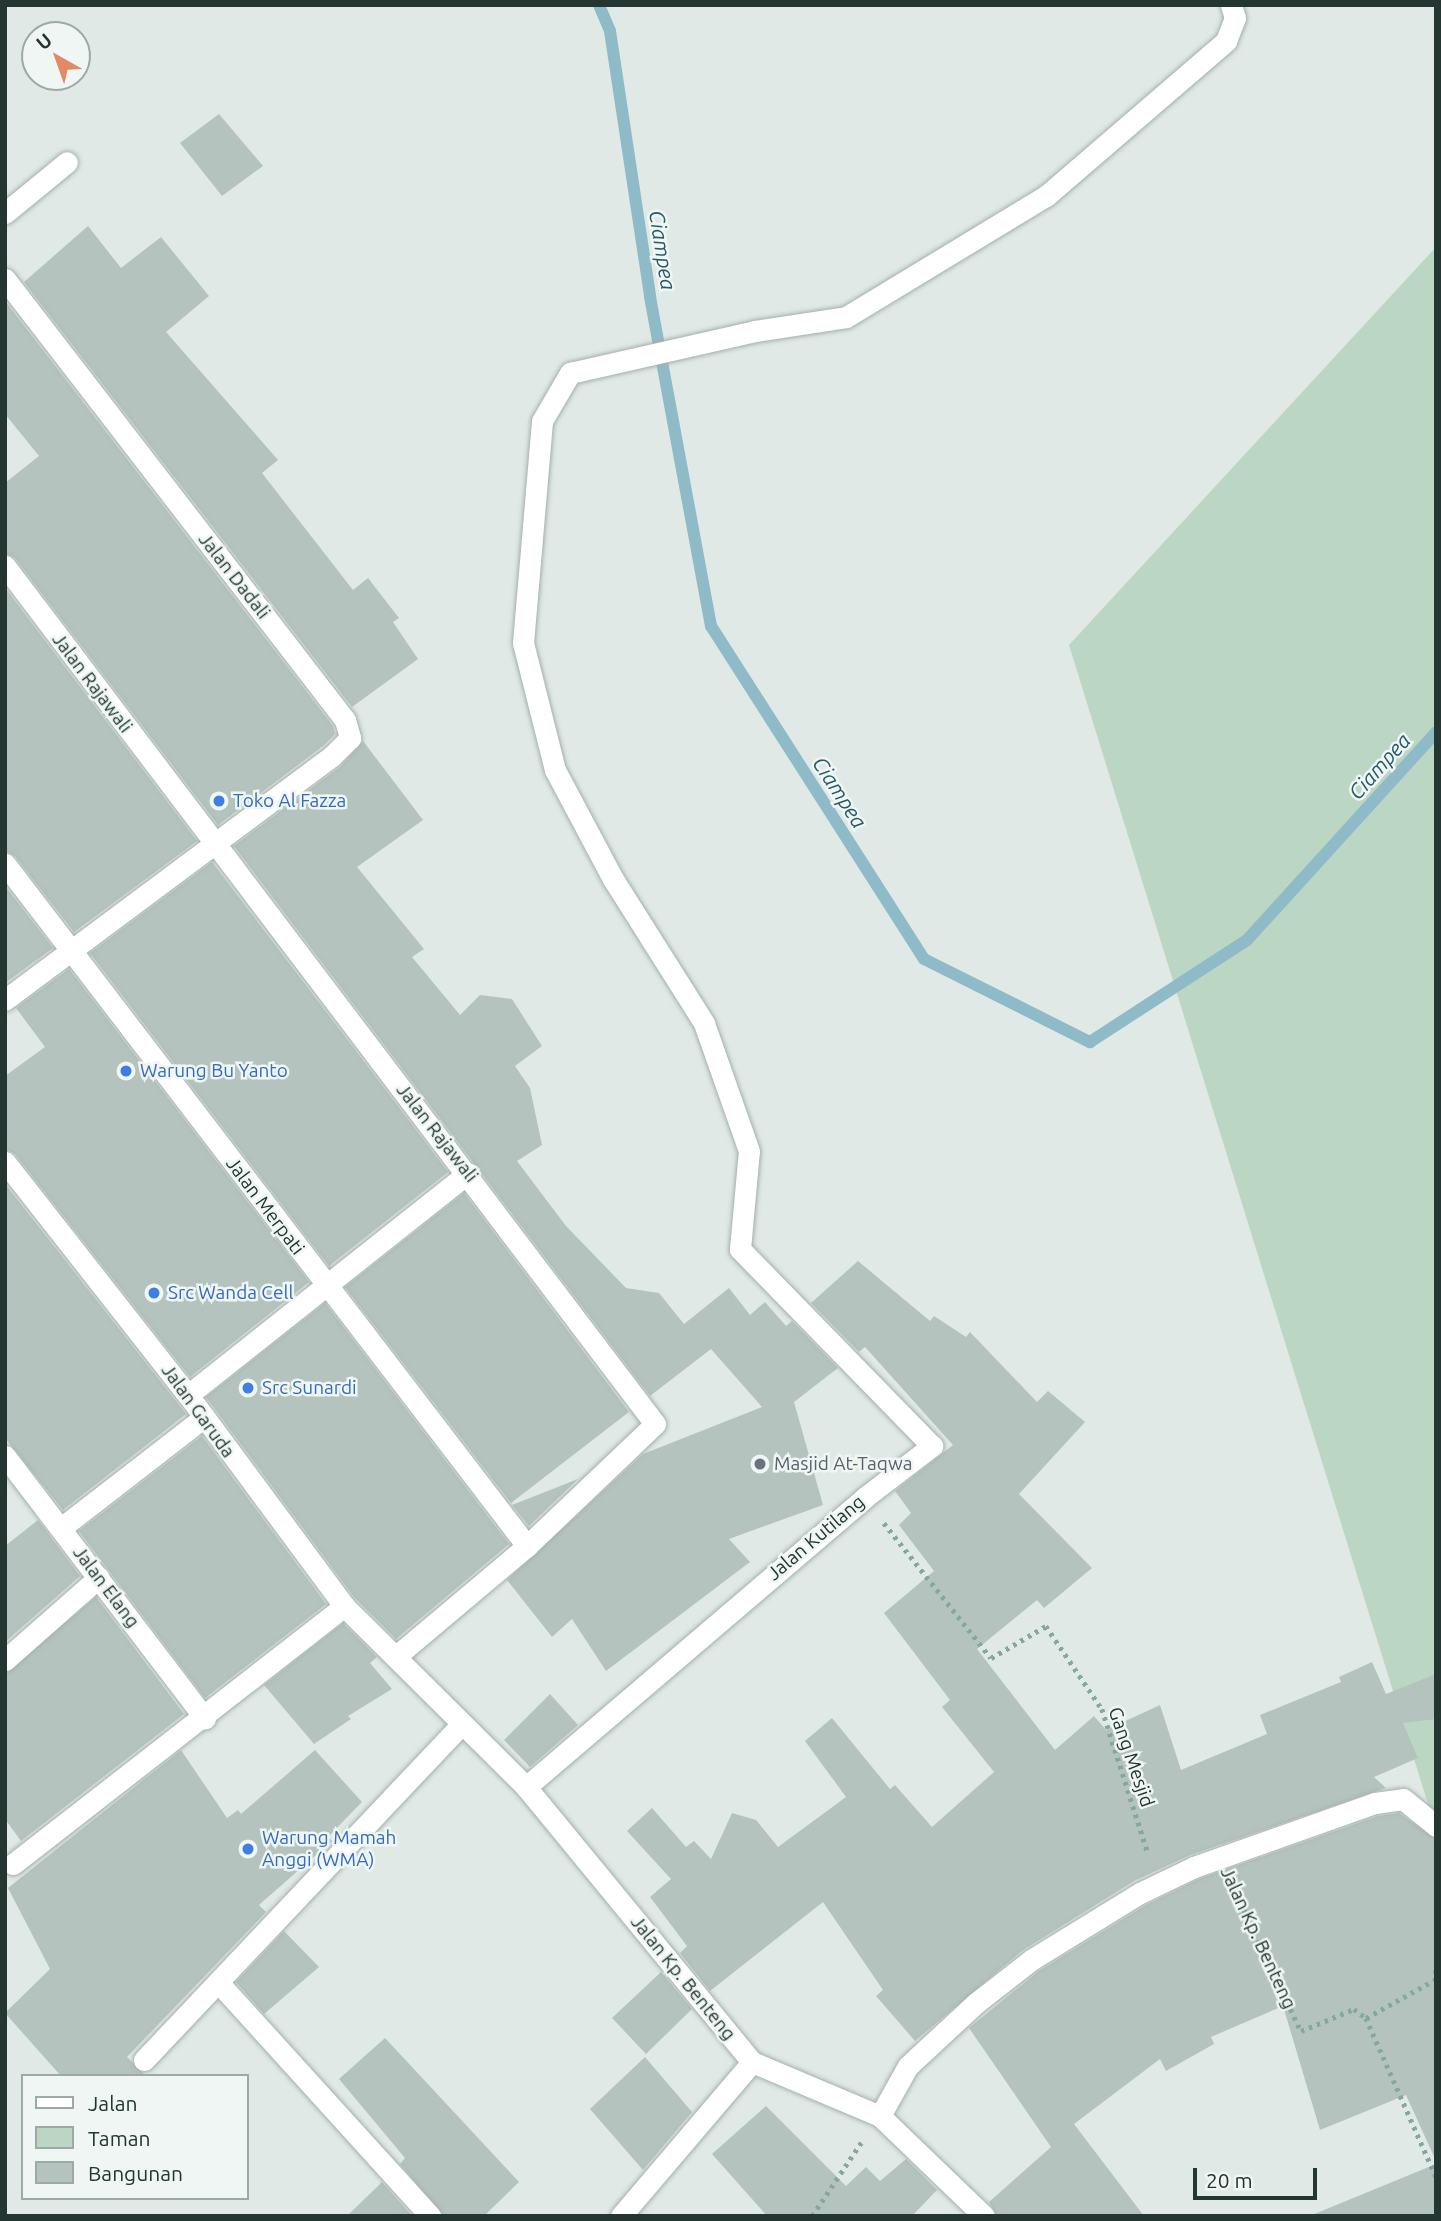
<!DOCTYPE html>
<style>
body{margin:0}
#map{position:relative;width:1441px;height:2221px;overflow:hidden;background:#e0e9e5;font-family:Ubuntu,sans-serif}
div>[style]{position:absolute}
.green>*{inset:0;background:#bbd7c4}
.stream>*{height:12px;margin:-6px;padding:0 6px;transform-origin:6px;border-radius:6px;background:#8ebbc7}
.building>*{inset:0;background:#b5c3be}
.path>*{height:4.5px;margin-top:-2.25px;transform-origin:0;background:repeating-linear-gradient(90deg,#84a89f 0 3.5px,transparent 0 8.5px)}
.roads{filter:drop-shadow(0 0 2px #a4b0ac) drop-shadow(0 0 2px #a4b0ac)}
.minor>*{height:21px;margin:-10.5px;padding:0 10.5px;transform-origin:10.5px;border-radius:10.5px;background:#fff}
.dots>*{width:19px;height:19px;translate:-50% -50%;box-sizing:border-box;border:4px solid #eff6f3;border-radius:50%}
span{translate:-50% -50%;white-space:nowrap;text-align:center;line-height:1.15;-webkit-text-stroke:5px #eff6f3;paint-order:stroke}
.street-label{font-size:19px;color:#233632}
.shop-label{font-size:19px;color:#366cbe}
.left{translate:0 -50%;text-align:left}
.worship-label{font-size:19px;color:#5b616d}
.water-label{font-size:21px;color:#255b6a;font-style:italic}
.frame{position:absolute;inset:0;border:7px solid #233632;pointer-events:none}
.legend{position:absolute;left:21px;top:2074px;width:228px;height:126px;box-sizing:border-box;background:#eff6f3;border:2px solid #9da9a6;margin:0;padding:9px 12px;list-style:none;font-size:21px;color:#233632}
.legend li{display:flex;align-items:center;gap:14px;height:35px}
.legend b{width:35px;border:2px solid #9da9a6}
.north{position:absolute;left:21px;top:21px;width:70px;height:70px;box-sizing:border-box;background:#eff6f3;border:2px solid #9da9a6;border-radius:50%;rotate:320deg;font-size:19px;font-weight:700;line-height:28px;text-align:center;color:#233632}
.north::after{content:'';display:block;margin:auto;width:24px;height:32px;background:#e08a66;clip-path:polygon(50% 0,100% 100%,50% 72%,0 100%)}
.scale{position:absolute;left:1193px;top:2168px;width:124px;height:32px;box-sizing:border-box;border:4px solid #233632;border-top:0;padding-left:9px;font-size:21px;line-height:24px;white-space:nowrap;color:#233632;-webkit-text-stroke:5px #eff6f3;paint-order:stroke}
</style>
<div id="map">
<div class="green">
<i style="clip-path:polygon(1436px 247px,1436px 1830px,1069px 645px)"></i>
</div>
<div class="stream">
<i style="left:599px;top:5px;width:28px;rotate:67deg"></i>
<i style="left:610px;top:31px;width:269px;rotate:81.4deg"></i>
<i style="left:650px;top:297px;width:335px;rotate:79.5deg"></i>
<i style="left:711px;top:626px;width:395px;rotate:57.4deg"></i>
<i style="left:924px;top:959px;width:186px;rotate:26.6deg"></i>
<i style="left:1090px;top:1042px;width:187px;rotate:-33deg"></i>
<i style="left:1247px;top:940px;width:281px;rotate:-47.7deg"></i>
</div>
<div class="building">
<i style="clip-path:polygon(219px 114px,263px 166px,222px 196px,180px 143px)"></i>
<i style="clip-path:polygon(88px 226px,121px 268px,161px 237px,209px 296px,166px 332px,278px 460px,262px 473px,353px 590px,368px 578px,399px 618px,393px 622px,418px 659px,352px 707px,24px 282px)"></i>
<i style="clip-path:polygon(5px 301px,333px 726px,335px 734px,323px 746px,218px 825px,15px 558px,5px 553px,5px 483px,39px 456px,5px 414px)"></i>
<i style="clip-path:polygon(5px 588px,197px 841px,74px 932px,15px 856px,5px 851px)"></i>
<i style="clip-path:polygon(363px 741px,423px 820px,357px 867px,424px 949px,412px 957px,460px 1015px,480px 995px,512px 999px,542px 1046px,515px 1066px,530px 1088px,542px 1145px,517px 1161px,566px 1226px,626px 1288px,659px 1293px,684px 1324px,729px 1288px,750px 1315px,765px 1302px,786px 1326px,792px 1321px,838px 1368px,794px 1402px,823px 1505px,729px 1539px,750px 1562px,606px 1671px,572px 1619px,552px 1637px,507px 1580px,643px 1454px,762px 1407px,711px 1349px,650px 1396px,234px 846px,340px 767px)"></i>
<i style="clip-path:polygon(212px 862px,448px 1172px,329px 1266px,90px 953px)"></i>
<i style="clip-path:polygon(5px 886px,53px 948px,5px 983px)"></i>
<i style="clip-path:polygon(69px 969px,309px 1282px,190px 1377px,15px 1154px,5px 1149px,5px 1076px,45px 1047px,16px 1008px)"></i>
<i style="clip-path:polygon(5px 1184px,186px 1414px,63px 1510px,5px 1438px)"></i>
<i style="clip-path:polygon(464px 1193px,629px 1412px,511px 1503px,345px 1287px)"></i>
<i style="clip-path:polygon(858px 1261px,930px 1321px,934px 1316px,966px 1337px,970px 1332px,1037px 1402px,1048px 1391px,1085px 1422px,1019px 1494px,1092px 1568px,1044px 1608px,1037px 1600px,977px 1649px,1055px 1750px,1094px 1716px,1106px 1730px,1160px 1705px,1181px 1770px,1267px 1734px,1260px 1715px,1341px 1682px,1339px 1677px,1372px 1662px,1386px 1694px,1436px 1674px,1436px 1719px,1403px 1723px,1418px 1758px,1374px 1777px,1386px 1788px,1190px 1855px,1134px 1881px,1023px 1950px,915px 2041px,876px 1996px,883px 1990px,823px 1902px,710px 1991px,680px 1953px,687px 1946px,650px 1897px,671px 1879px,627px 1831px,652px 1808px,686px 1847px,694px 1841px,711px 1859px,732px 1813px,756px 1820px,778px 1847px,846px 1797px,805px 1741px,832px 1718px,890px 1789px,895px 1785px,932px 1827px,994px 1772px,942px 1707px,950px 1700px,884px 1613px,934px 1571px,899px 1525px,911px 1513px,895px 1491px,953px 1445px,865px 1347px,859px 1352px,811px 1303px)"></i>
<i style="clip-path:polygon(325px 1303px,509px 1544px,396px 1639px,354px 1597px,206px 1397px)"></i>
<i style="clip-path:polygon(202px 1436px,326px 1604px,205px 1698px,79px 1531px)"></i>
<i style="clip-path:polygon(578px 1479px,529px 1526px,512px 1505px)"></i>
<i style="clip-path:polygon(38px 1520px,80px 1576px,5px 1642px,5px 1546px)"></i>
<i style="clip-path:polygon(96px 1597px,184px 1714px,21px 1841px,5px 1819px,5px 1673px)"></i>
<i style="clip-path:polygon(343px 1623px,377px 1657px,370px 1663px,392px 1689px,348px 1716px,351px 1719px,314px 1744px,264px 1685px)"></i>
<i style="clip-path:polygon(550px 1694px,578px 1725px,530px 1767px,504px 1740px)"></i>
<i style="clip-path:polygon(181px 1750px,227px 1818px,238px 1810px,241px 1814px,315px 1750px,362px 1802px,328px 1837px,332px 1841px,259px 1905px,266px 1912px,127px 2057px,146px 2076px,61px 2076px,5px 2013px,50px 1969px,8px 1888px)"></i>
<i style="clip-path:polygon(1399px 1813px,1436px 1839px,1436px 2161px,1406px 2095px,1320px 2130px,1283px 2006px,1211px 2037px,1214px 2044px,1166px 2071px,1160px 2059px,1074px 2124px,1144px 2216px,997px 2216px,989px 2202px,1051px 2147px,969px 2028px,1039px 1971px,1146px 1905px,1199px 1879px,1378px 1816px)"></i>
<i style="clip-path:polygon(284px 1931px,319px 1967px,264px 2014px,236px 1982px)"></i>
<i style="clip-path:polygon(661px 1972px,692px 2009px,646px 2054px,612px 2018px)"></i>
<i style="clip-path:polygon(385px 2038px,519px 2182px,484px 2216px,443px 2216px,400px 2164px,405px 2158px,339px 2079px)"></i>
<i style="clip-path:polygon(645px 2057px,692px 2112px,643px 2170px,590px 2109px)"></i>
<i style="clip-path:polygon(766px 2106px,846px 2186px,866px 2167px,880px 2181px,906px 2159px,937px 2190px,912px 2216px,767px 2216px,712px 2154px)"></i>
<i style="clip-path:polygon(1436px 2164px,1436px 2216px,1312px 2216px,1312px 2215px)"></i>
<i style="clip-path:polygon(382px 2182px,412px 2216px,347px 2216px)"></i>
</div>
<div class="path">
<i style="left:884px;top:1523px;width:172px;rotate:51.6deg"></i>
<i style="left:991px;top:1658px;width:64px;rotate:-30.2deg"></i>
<i style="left:1046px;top:1626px;width:100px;rotate:56deg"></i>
<i style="left:1102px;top:1709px;width:151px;rotate:72.3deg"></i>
<i style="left:1233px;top:1886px;width:160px;rotate:64.9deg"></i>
<i style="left:1301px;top:2031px;width:57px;rotate:-22.5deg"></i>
<i style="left:1354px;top:2009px;width:15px;rotate:37deg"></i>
<i style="left:1366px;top:2018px;width:174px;rotate:66.2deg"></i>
<i style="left:1436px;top:1970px;width:7px;rotate:90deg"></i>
<i style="left:1366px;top:2018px;width:80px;rotate:-29.1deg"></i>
<i style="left:812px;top:2216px;width:90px;rotate:-56.3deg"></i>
</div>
<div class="roads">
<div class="minor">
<i style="left:5px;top:213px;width:80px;rotate:-39.4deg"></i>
<i style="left:5px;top:279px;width:557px;rotate:52.37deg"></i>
<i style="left:345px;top:720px;width:19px;rotate:74deg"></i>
<i style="left:350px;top:738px;width:25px;rotate:135deg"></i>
<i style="left:332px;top:756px;width:408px;rotate:143.3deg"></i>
<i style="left:5px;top:566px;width:1076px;rotate:52.85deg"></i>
<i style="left:655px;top:1424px;width:177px;rotate:136.4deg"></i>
<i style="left:527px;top:1546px;width:172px;rotate:139.9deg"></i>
<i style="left:5px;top:864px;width:859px;rotate:52.57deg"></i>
<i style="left:5px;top:1162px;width:296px;rotate:51.9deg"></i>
<i style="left:188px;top:1395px;width:262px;rotate:53.5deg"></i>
<i style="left:344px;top:1606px;width:257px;rotate:44.8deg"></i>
<i style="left:526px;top:1787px;width:356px;rotate:50.6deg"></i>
<i style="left:752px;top:2062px;width:139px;rotate:22.9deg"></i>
<i style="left:880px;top:2116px;width:144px;rotate:43.9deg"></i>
<i style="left:188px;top:1395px;width:357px;rotate:-38.4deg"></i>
<i style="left:5px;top:1456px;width:330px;rotate:52.7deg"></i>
<i style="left:61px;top:1528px;width:180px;rotate:-37.8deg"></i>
<i style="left:5px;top:1660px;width:125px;rotate:-41.4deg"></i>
<i style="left:526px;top:1787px;width:445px;rotate:-40.5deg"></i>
<i style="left:864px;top:1498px;width:86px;rotate:-37.4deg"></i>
<i style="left:932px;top:1446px;width:275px;rotate:-134.3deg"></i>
<i style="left:740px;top:1249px;width:98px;rotate:-84.8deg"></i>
<i style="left:749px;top:1151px;width:136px;rotate:-109.4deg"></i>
<i style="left:704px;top:1023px;width:170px;rotate:-122.3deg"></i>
<i style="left:613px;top:879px;width:123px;rotate:-118deg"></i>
<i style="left:555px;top:770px;width:131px;rotate:-104.1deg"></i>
<i style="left:523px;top:643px;width:223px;rotate:-85.1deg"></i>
<i style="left:542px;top:421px;width:56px;rotate:-59.7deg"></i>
<i style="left:570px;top:373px;width:190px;rotate:-12.8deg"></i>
<i style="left:755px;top:331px;width:92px;rotate:-8.7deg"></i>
<i style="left:846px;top:317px;width:234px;rotate:-31.2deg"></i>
<i style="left:1046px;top:196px;width:238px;rotate:-40.7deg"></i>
<i style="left:1226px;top:41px;width:25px;rotate:-69deg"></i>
<i style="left:1235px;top:18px;width:14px;rotate:-107deg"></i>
<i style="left:13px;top:1864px;width:420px;rotate:-37.9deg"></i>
<i style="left:218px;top:1982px;width:316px;rotate:47.8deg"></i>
<i style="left:144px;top:2060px;width:463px;rotate:-46.6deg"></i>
<i style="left:880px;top:2116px;width:57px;rotate:-60.8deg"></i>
<i style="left:908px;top:2066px;width:93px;rotate:-42.8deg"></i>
<i style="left:976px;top:2003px;width:70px;rotate:-38deg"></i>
<i style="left:1031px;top:1960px;width:128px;rotate:-31.6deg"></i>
<i style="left:1140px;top:1893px;width:60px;rotate:-25.7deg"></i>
<i style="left:1194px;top:1867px;width:192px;rotate:-19.5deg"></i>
<i style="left:1375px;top:1803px;width:28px;rotate:-8deg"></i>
<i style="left:1403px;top:1799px;width:43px;rotate:39.3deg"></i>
<i style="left:621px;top:2216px;width:202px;rotate:-49.6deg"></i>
</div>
</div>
<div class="dots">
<i style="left:219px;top:801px;background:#3f7fe0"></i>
<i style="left:126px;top:1071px;background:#3f7fe0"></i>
<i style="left:154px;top:1293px;background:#3f7fe0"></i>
<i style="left:248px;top:1388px;background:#3f7fe0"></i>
<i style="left:760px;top:1464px;background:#6b7280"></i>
<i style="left:248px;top:1849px;background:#3f7fe0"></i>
</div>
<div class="street-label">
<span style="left:234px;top:576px;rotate:52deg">Jalan Dadali</span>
<span style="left:92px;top:683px;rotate:53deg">Jalan Rajawali</span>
<span style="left:437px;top:1133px;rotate:52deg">Jalan Rajawali</span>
<span style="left:265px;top:1206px;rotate:53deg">Jalan Merpati</span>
<span style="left:198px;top:1411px;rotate:54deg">Jalan Garuda</span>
<span style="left:816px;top:1538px;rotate:-40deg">Jalan Kutilang</span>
<span style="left:106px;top:1587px;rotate:53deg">Jalan Elang</span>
<span style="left:1131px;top:1757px;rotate:71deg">Gang Mesjid</span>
<span style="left:1258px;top:1938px;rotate:65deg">Jalan Kp. Benteng</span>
<span style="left:683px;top:1978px;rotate:51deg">Jalan Kp. Benteng</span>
</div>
<div class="shop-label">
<span class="left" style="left:233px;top:801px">Toko Al Fazza</span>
<span class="left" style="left:140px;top:1071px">Warung Bu Yanto</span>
<span class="left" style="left:168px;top:1293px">Src Wanda Cell</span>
<span class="left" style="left:262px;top:1388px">Src Sunardi</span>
<span class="left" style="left:262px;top:1849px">Warung Mamah<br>Anggi (WMA)</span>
</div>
<div class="worship-label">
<span class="left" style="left:774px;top:1464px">Masjid At-Taqwa</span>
</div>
<div class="water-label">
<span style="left:663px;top:250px;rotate:81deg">Ciampea</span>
<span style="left:1379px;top:766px;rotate:-48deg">Ciampea</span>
<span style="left:840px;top:792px;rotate:57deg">Ciampea</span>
</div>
<div class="frame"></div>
<ul class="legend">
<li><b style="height:9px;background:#fff"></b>Jalan</li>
<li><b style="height:19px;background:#bbd7c4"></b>Taman</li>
<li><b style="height:19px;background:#b5c3be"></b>Bangunan</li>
</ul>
<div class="north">U</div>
<div class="scale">20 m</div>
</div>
